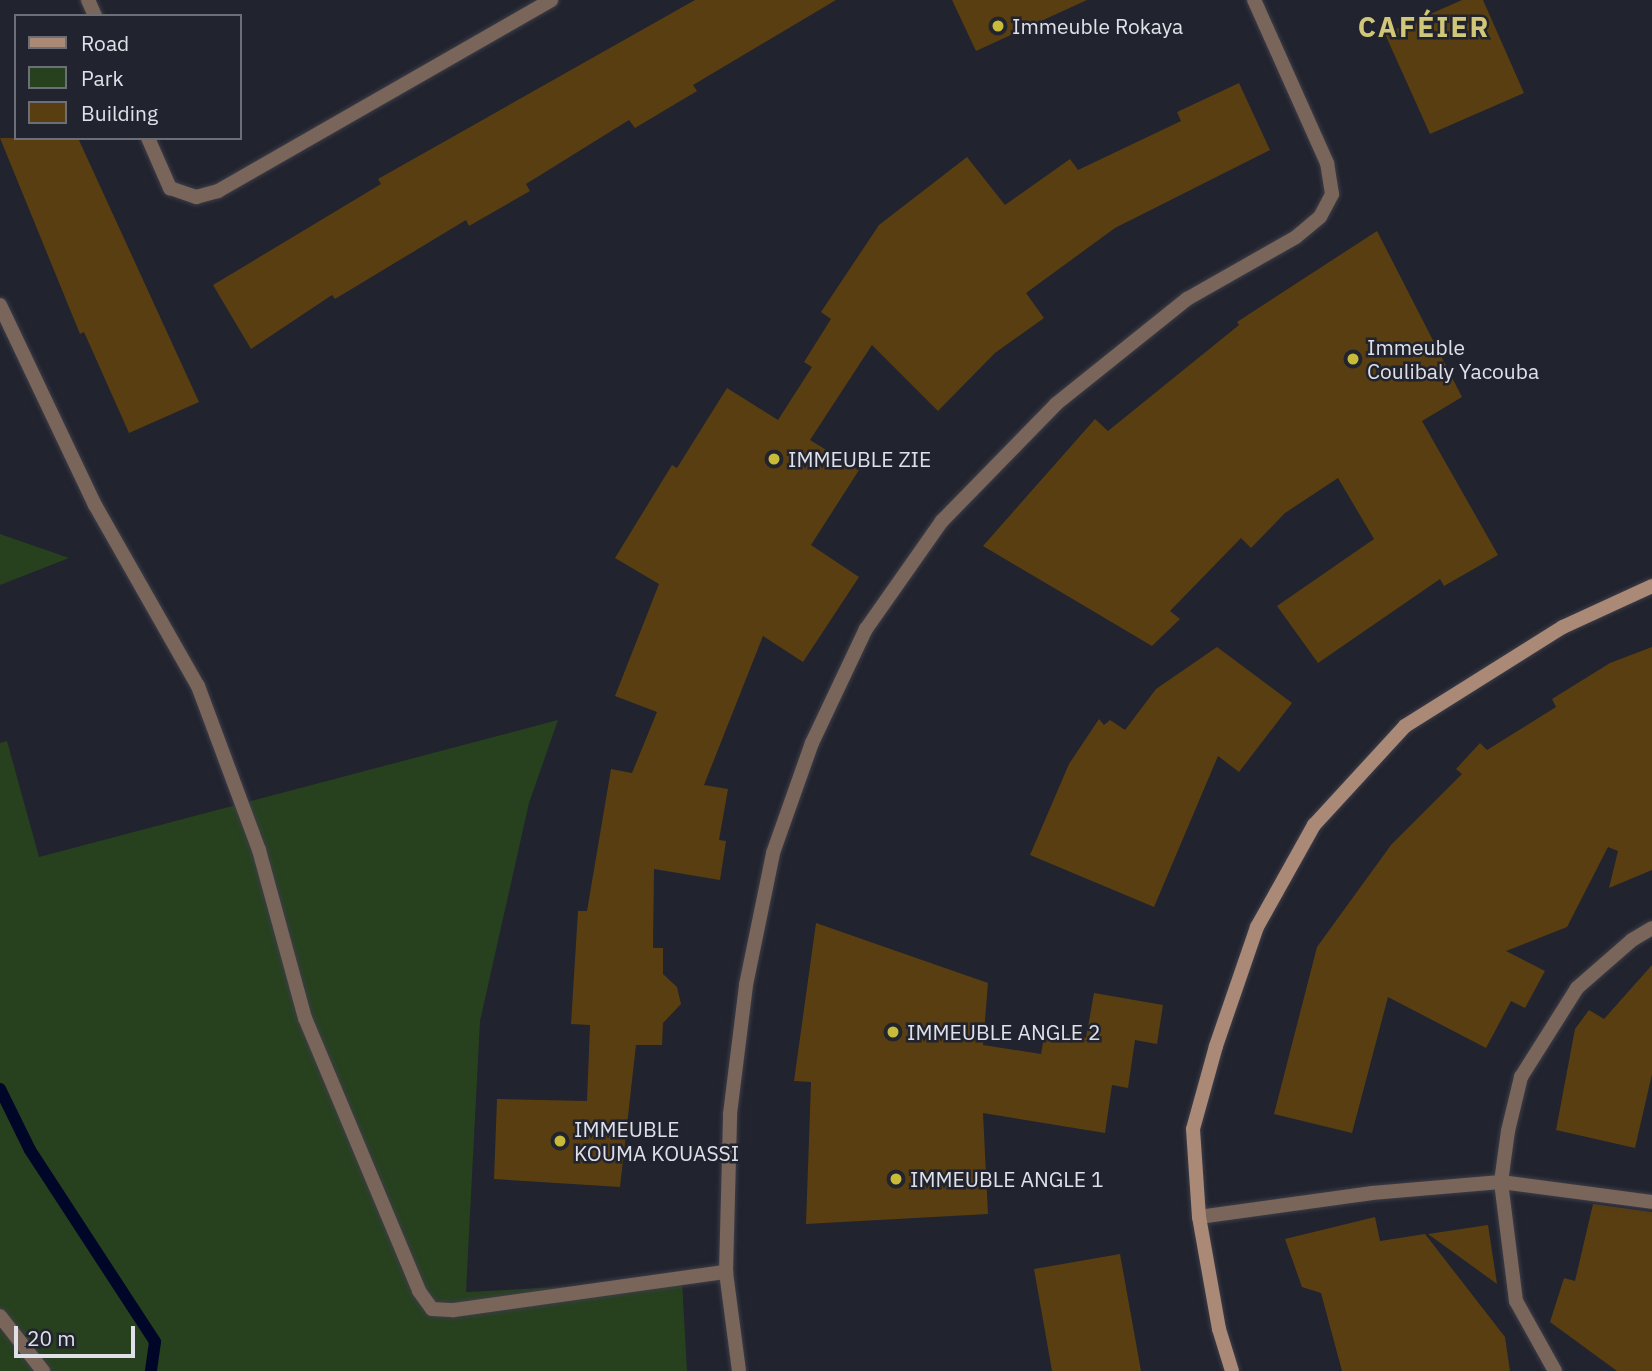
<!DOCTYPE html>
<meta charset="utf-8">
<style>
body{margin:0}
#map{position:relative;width:1652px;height:1371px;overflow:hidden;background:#21232e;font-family:"IBM Plex Sans",sans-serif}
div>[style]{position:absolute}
.green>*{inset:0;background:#27411e}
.stream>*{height:12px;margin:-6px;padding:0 6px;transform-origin:6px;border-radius:6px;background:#000628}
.building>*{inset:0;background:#593e11}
.roads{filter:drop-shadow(0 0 2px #3c3d48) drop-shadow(0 0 2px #3c3d48)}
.lane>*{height:14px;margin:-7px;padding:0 7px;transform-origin:7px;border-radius:7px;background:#796559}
.street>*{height:14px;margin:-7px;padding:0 7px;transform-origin:7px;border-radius:7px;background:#796559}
.secondary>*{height:14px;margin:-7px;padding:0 7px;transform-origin:7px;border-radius:7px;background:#aa8977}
.dots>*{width:19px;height:19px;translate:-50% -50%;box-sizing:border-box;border:4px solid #21232e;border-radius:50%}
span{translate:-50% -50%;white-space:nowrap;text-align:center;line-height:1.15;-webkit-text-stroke:5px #21232e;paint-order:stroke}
.poi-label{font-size:21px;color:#dfe0e8}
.left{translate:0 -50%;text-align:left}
.district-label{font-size:28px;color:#d1c779;font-weight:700;letter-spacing:2px}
.legend{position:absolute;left:14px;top:14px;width:228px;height:126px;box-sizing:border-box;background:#21232e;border:2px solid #6d6f78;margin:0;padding:9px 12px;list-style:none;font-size:21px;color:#dfe0e8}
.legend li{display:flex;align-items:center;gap:14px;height:35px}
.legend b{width:35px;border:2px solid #6d6f78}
.scale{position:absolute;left:14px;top:1326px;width:121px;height:32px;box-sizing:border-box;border:4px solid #dfe0e8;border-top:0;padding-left:9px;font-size:21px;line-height:24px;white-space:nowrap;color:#dfe0e8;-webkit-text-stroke:5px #21232e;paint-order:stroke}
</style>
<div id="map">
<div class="green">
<i style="clip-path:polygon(0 534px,69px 558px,0 585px)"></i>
<i style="clip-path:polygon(558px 720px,529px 803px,480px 1021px,466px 1292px,682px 1281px,687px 1371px,0 1371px,0 743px,7px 741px,39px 857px)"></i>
</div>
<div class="stream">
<i style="left:0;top:1089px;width:68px;rotate:63.8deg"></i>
<i style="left:30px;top:1150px;width:229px;rotate:56.9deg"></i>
<i style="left:155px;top:1342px;width:29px;rotate:98deg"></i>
</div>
<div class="building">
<i style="clip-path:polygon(695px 0,836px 0,693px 85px,697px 91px,635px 128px,629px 120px,526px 184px,530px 191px,469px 226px,466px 220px,335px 299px,332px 295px,251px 349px,213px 285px,381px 184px,378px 179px)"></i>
<i style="clip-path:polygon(952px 0,1087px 0,976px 51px)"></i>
<i style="clip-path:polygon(1462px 0,1483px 0,1524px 93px,1430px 134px,1385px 34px)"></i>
<i style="clip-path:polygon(1239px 83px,1270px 150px,1115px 228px,1026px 293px,1044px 318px,995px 353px,938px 411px,872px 345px,810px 440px,859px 470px,811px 545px,859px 577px,803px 662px,763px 636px,704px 785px,728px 789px,719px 840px,726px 841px,720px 880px,654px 869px,653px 948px,663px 948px,663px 974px,677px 987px,681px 1004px,663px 1023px,662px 1045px,636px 1045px,620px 1187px,494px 1179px,497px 1099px,587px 1101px,590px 1025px,571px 1024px,578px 911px,587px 911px,611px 769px,632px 773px,657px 712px,615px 696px,659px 584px,615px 558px,672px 465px,677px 468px,727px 388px,778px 420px,812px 367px,804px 362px,831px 319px,821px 312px,879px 225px,967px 157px,1005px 205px,1070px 159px,1078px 170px,1181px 121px,1177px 112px)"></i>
<i style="clip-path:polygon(0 138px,78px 138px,199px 402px,129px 433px,84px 332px,80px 334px)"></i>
<i style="clip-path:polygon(1377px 231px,1462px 397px,1422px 421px,1498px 555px,1444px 586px,1440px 579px,1318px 663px,1277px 606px,1374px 539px,1338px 478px,1285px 513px,1251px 548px,1241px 538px,1170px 611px,1180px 619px,1152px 646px,983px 546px,1095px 419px,1108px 431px,1239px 325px,1237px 322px)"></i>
<i style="clip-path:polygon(1217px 647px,1292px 703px,1239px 772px,1218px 756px,1154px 907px,1030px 855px,1069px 764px,1099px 719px,1104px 725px,1110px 720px,1125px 730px,1156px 689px)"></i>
<i style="clip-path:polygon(1652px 647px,1652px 870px,1609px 888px,1618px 851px,1608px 847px,1567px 927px,1506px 951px,1545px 971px,1525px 1008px,1511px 1001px,1486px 1048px,1388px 997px,1352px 1133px,1274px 1114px,1317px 947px,1391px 845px,1462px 774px,1456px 769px,1480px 743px,1487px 750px,1556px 707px,1552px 699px,1610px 663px)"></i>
<i style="clip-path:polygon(816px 923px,988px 983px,983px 1045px,1041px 1054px,1045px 1032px,1086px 1038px,1094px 993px,1163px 1005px,1157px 1044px,1135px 1040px,1128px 1088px,1112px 1085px,1105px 1133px,983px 1113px,988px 1214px,806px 1224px,811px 1082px,794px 1081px)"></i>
<i style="clip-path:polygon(1652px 965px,1652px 1074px,1635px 1148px,1556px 1130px,1575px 1029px,1589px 1010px,1604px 1019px)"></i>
<i style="clip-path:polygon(1593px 1204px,1652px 1212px,1652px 1371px,1617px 1371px,1550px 1322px,1564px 1278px,1575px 1281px)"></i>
<i style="clip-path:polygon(1375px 1217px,1380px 1241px,1425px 1234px,1505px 1337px,1510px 1371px,1342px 1371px,1321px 1293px,1302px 1287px,1285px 1239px)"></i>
<i style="clip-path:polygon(1488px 1225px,1497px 1284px,1428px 1234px)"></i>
<i style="clip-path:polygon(1120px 1254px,1141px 1371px,1052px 1371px,1034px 1269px)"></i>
</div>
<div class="roads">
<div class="lane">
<i style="left:0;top:1316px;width:70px;rotate:52deg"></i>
</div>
<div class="street">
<i style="left:88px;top:0;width:17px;rotate:66deg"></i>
<i style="left:148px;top:138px;width:55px;rotate:66.3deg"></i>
<i style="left:170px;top:188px;width:28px;rotate:19deg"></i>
<i style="left:196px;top:197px;width:23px;rotate:-15deg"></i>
<i style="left:218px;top:191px;width:384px;rotate:-29.8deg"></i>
<i style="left:0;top:305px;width:221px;rotate:64.6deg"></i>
<i style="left:95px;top:505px;width:208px;rotate:60.4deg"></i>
<i style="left:198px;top:686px;width:175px;rotate:69.6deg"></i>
<i style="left:259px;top:850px;width:174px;rotate:74.7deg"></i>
<i style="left:305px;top:1018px;width:296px;rotate:67.3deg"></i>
<i style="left:419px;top:1291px;width:22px;rotate:54deg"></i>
<i style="left:432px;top:1309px;width:22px;rotate:3deg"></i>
<i style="left:454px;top:1310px;width:275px;rotate:-8deg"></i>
<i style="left:1199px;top:1217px;width:175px;rotate:-7.9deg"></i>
<i style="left:1372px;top:1193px;width:129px;rotate:-4.9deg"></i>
<i style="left:1501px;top:1182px;width:152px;rotate:7.5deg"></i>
<i style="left:739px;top:1371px;width:100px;rotate:-97.5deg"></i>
<i style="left:726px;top:1272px;width:158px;rotate:-88.5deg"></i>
<i style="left:730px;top:1114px;width:130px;rotate:-82.9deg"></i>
<i style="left:746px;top:985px;width:135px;rotate:-78.4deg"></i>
<i style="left:773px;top:853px;width:117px;rotate:-70.5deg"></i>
<i style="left:812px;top:743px;width:126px;rotate:-64.7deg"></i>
<i style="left:866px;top:629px;width:132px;rotate:-54.9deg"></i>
<i style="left:942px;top:521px;width:163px;rotate:-45.7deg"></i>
<i style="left:1056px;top:404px;width:168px;rotate:-38.7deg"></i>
<i style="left:1187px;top:299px;width:125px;rotate:-29.6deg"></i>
<i style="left:1296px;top:237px;width:31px;rotate:-40deg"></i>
<i style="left:1320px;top:217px;width:26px;rotate:-62deg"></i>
<i style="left:1332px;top:194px;width:31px;rotate:-99deg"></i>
<i style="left:1327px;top:163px;width:179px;rotate:-114.1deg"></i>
<i style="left:1555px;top:1371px;width:80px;rotate:-119.1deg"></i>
<i style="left:1516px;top:1301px;width:120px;rotate:-97.2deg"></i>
<i style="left:1501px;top:1182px;width:51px;rotate:-82.2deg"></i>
<i style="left:1508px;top:1131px;width:56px;rotate:-76.5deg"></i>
<i style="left:1521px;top:1077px;width:105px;rotate:-57.8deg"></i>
<i style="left:1577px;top:988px;width:73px;rotate:-41.1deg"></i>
<i style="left:1632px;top:940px;width:23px;rotate:-31deg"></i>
</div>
<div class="secondary">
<i style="left:1232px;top:1371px;width:44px;rotate:-107.2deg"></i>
<i style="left:1219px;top:1329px;width:114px;rotate:-100.1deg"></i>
<i style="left:1199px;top:1217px;width:88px;rotate:-93.9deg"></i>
<i style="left:1193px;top:1129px;width:86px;rotate:-74.5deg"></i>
<i style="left:1216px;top:1046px;width:126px;rotate:-71deg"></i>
<i style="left:1257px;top:927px;width:117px;rotate:-60.8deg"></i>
<i style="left:1314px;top:825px;width:134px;rotate:-47.4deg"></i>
<i style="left:1405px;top:726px;width:186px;rotate:-32.1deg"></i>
<i style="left:1563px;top:627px;width:98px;rotate:-24.7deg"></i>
</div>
</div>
<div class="dots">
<i style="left:998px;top:26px;background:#caba3a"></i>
<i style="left:1353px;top:359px;background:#caba3a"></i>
<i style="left:774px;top:459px;background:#caba3a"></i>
<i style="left:893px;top:1032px;background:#caba3a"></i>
<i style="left:560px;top:1141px;background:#caba3a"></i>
<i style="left:896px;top:1179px;background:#caba3a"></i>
</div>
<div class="poi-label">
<span class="left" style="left:1012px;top:26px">Immeuble Rokaya</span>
<span class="left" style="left:1367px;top:359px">Immeuble<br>Coulibaly Yacouba</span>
<span class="left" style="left:788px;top:459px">IMMEUBLE ZIE</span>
<span class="left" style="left:907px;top:1032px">IMMEUBLE ANGLE 2</span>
<span class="left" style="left:574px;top:1141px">IMMEUBLE<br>KOUMA KOUASSI</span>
<span class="left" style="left:910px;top:1179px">IMMEUBLE ANGLE 1</span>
</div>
<div class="district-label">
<span style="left:1424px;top:27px">CAFÉIER</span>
</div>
<ul class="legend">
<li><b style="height:9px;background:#aa8977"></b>Road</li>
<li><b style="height:19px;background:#27411e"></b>Park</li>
<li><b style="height:19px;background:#593e11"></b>Building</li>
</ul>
<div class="scale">20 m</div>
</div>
